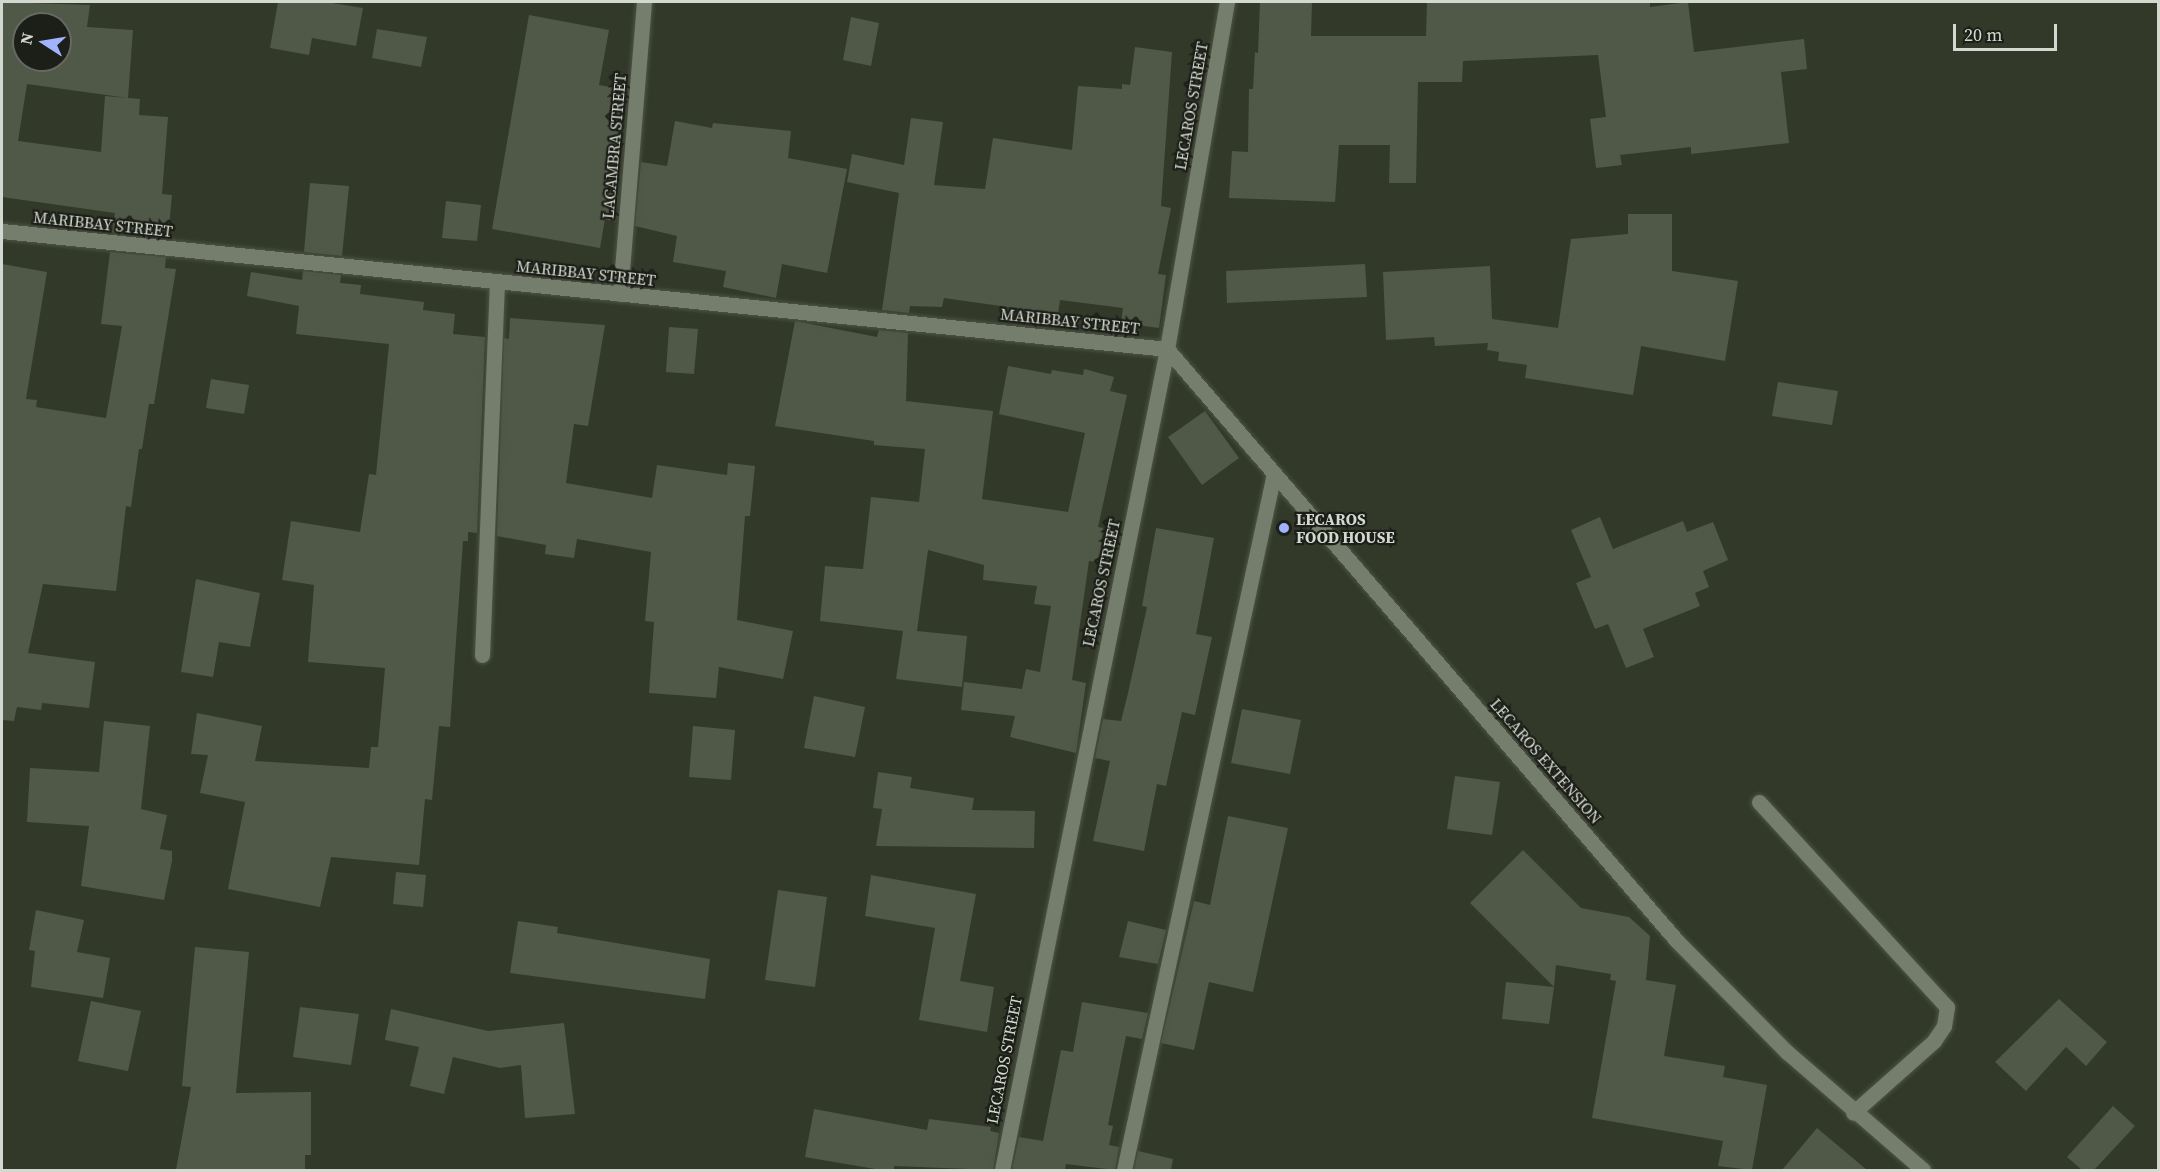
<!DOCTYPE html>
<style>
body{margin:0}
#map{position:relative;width:2160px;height:1172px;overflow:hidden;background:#323929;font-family:"Source Serif 4",serif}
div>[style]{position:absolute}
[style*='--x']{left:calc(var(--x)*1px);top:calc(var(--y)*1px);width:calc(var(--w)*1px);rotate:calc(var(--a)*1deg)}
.building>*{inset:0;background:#505847}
.roads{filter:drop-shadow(0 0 2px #4e5446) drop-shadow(0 0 2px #4e5446)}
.minor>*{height:15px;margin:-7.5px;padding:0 7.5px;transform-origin:7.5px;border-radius:7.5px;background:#757e6c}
.dots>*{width:16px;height:16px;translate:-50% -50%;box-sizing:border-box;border:3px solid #1c1f18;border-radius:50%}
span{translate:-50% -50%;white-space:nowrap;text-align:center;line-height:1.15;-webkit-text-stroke:4.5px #1c1f18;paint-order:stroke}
.street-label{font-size:16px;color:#d4d9cf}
.poi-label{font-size:16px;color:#d4d9cf;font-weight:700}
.left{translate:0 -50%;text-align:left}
.frame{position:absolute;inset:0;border:3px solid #d4d9cf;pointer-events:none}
.north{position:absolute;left:12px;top:12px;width:60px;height:60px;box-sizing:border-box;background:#1c1f18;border:2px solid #666961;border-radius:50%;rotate:282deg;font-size:16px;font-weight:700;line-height:24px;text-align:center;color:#d4d9cf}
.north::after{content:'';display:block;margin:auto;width:21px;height:27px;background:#a1b3fd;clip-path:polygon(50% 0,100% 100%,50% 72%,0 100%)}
.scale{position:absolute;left:1953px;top:24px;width:104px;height:27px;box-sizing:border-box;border:3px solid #d4d9cf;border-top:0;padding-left:8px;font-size:18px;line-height:21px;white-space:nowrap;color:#d4d9cf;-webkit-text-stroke:4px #1c1f18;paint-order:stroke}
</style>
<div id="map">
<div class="building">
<i style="clip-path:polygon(evenodd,2px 2px,90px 5px,87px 27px,133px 30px,128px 98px,27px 84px,18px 141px,101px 152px,105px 96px,140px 99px,139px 115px,168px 117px,162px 194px,172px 195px,168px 238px,112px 232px,115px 213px,2px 197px,2px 2px,24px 24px,60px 24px,60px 60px,24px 60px,24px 24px)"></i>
<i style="clip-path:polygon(278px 2px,326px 2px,363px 8px,356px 46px,312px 38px,309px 55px,270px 48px)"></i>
<i style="clip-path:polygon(1260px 2px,1312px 3px,1311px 36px,1426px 36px,1427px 2px,1650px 2px,1650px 7px,1688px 2px,1694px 52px,1804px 39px,1807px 69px,1781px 72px,1789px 143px,1691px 154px,1691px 147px,1620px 155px,1622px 165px,1596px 168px,1590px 119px,1606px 117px,1598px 55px,1463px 61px,1462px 82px,1418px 82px,1416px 183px,1389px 183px,1390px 145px,1339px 145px,1335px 202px,1229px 198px,1232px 151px,1248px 152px,1249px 89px,1253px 89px,1255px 52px,1258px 53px)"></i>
<i style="clip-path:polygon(529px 15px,609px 30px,599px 85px,627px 90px,615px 158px,621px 159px,616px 222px,605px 219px,600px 248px,492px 229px)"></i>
<i style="clip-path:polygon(851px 17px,879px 23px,871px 66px,843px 60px)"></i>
<i style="clip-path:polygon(377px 29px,427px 37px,421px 67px,372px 58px)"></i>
<i style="clip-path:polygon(1135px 47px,1172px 52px,1161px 206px,1171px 208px,1158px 274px,1166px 275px,1159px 328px,1121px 323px,1123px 308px,1060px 300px,1058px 314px,944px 298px,942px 307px,910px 306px,909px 313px,882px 310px,899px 193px,847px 182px,852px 154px,904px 165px,911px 118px,943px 122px,934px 185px,985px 189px,993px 138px,1072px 150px,1078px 86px,1122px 89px,1122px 84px,1130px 85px)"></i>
<i style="clip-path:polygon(675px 121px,712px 128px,713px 123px,791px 131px,788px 158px,847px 169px,827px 273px,782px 264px,776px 298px,723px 287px,726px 271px,673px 262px,677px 236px,635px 226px,641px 162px,667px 166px)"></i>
<i style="clip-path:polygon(310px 183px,349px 186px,342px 256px,304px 252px)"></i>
<i style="clip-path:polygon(446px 201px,481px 205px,477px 241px,442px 238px)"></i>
<i style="clip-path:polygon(1628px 214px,1672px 214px,1672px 271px,1738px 281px,1725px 361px,1641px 346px,1633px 395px,1525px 378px,1527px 365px,1498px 361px,1499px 352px,1487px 350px,1488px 343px,1435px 346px,1434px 337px,1386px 340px,1383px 272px,1490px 266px,1492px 319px,1558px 328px,1571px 239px,1628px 234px)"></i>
<i style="clip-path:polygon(110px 252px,166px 257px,165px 268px,176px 269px,154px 404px,149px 404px,142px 449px,139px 449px,131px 507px,126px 506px,116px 591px,43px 584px,28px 653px,95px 662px,89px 708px,42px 703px,41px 710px,17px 707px,14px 721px,2px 720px,2px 264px,47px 272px,26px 399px,37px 400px,36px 407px,106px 418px,122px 326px,101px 324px)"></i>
<i style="clip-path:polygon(1365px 264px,1367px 297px,1227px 303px,1226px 271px)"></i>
<i style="clip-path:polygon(303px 271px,341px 275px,340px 283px,361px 285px,360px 294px,424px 302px,423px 310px,455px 314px,453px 334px,485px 337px,477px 533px,468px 532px,468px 541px,463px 541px,450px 727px,439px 726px,432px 800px,425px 799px,419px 865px,331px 857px,320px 907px,228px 889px,245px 802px,200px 793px,208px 755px,191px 754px,197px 713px,262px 726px,255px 761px,369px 768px,371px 747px,378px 747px,385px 668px,308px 662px,314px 585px,282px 580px,291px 521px,360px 532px,369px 474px,376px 475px,389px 344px,296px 334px,299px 306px,247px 296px,251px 272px,302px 280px)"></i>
<i style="clip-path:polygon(510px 318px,605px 325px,588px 426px,574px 424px,566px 483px,652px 498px,657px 465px,727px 475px,728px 463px,755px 466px,750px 516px,745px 516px,737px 620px,793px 631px,783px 679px,719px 667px,716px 698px,649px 693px,654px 622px,645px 621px,651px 552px,577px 539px,574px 558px,545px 554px,546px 545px,497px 536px,504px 338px,509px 339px)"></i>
<i style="clip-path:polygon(795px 321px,877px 337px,879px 330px,908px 333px,906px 401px,993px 411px,982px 499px,1068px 512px,1085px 433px,999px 414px,1008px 366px,1051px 374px,1052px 370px,1083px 375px,1084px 369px,1114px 377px,1110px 391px,1127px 395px,1098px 527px,1103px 528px,1099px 562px,1089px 561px,1072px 680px,1086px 683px,1076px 753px,1010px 737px,1015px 716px,961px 710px,964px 682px,1022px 689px,1026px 669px,1040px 672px,1051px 606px,1034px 604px,1037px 586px,983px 580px,984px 565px,928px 550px,917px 631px,967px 636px,962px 687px,896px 679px,903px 631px,820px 621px,825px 566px,863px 569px,871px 497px,919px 502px,925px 449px,874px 445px,874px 441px,775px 426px)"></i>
<i style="clip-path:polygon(669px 327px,698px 329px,694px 374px,666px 372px)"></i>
<i style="clip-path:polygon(211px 379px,249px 385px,244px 414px,206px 408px)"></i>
<i style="clip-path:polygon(1778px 382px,1838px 391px,1832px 425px,1772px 416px)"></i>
<i style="clip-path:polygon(1205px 411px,1239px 458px,1202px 485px,1168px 437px)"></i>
<i style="clip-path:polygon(1600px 517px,1613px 549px,1683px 521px,1687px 532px,1713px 522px,1728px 560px,1703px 571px,1709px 587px,1695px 593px,1700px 606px,1643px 629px,1654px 657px,1626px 668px,1608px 624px,1595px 629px,1576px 583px,1591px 577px,1571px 530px)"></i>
<i style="clip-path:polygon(1156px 528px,1214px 538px,1196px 634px,1212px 637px,1195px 715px,1182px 712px,1166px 786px,1157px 784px,1144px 851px,1093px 841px,1110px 761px,1095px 758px,1103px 719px,1121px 721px,1128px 693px,1147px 607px,1142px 606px)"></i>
<i style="clip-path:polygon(196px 579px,260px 593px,250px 647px,219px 642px,213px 677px,181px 672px)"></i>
<i style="clip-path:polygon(814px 696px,865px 707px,855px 757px,804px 748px)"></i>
<i style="clip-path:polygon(1242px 709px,1301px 720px,1290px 774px,1231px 763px)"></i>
<i style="clip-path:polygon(104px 721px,150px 726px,141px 809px,167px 815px,160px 849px,172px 851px,172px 861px,164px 900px,81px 886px,89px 826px,27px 822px,30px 768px,99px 772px)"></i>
<i style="clip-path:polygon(693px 726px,735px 730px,731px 780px,689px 777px)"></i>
<i style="clip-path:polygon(878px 772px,912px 777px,910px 788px,974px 798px,972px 810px,1035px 811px,1034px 848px,876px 846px,882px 809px,873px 808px)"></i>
<i style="clip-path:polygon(1455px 776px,1500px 782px,1492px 835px,1447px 829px)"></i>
<i style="clip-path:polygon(1228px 816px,1288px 828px,1253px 992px,1209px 982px,1194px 1050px,1161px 1043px,1194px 901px,1210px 905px)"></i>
<i style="clip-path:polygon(1523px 850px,1581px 908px,1629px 917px,1650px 936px,1646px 980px,1676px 985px,1664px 1056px,1725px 1066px,1723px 1077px,1767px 1085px,1752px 1170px,1718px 1166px,1723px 1141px,1592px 1118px,1616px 981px,1610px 980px,1611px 974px,1556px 965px,1554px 987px,1470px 903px)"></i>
<i style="clip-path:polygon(396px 872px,426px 875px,423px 907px,393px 904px)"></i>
<i style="clip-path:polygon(871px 875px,976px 894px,960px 981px,994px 987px,987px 1032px,919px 1020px,935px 928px,865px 916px)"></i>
<i style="clip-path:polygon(778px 890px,827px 897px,815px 987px,765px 980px)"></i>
<i style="clip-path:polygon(36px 910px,84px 920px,77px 952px,110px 958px,103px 998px,31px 987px,35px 951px,29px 950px)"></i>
<i style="clip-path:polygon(518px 921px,558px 927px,557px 933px,710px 959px,705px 999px,510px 973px)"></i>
<i style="clip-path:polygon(1128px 921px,1166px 930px,1158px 964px,1119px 957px)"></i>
<i style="clip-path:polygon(195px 947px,249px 952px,236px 1093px,311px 1092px,311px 1155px,305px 1155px,305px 1170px,176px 1170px,191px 1087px,182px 1086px)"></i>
<i style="clip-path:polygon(1506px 982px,1554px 987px,1549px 1024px,1502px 1019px)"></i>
<i style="clip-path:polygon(2059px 999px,2107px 1042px,2086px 1066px,2066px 1047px,2026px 1091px,1995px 1062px)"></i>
<i style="clip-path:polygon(91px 1001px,141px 1011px,128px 1071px,78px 1061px)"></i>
<i style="clip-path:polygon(1082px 1002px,1148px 1013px,1142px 1039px,1126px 1036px,1108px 1125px,1113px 1126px,1109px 1145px,1119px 1147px,1115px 1170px,1066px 1164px,1065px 1170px,1012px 1170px,1019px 1137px,1043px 1141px,1061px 1050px,1073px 1052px)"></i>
<i style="clip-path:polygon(300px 1007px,359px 1014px,351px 1065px,293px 1057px)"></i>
<i style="clip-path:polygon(391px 1009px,488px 1031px,564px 1023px,575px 1114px,525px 1118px,521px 1065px,500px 1068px,453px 1057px,444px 1094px,410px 1086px,419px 1047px,385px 1040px)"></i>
<i style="clip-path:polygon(2113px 1106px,2135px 1126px,2094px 1170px,2082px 1170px,2067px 1157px)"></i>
<i style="clip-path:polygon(814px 1109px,927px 1130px,929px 1119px,991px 1127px,990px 1131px,999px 1133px,993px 1170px,894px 1166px,894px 1170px,881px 1170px,805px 1157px)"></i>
<i style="clip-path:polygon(1817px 1128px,1867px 1170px,1782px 1170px)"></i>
<i style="clip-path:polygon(1138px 1151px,1173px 1159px,1171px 1170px,1134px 1170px)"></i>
</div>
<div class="roads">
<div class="minor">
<i style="--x:2;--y:231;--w:1171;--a:5.78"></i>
<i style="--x:620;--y:294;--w:293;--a:-85.3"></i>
<i style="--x:1167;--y:349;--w:781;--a:49.26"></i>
<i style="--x:1677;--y:941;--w:156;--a:45.3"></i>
<i style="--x:1787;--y:1052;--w:180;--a:40.9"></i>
<i style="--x:482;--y:655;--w:373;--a:-87.7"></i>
<i style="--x:1759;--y:802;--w:278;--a:47.5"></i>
<i style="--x:1947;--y:1007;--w:19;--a:99"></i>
<i style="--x:1944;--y:1026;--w:18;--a:124"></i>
<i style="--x:1934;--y:1041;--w:108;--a:138.4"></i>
<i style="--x:1002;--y:1170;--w:837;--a:-78.64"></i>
<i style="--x:1167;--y:349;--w:352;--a:-80.2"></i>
<i style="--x:1124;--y:1170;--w:713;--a:-77.85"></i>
</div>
</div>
<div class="dots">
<i style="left:1284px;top:528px;background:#a1b3fd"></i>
</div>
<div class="street-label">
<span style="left:1191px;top:106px;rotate:-80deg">LECAROS STREET</span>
<span style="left:614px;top:146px;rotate:-85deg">LACAMBRA STREET</span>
<span style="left:103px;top:224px;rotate:6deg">MARIBBAY STREET</span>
<span style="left:586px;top:273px;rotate:6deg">MARIBBAY STREET</span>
<span style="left:1070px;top:321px;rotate:6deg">MARIBBAY STREET</span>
<span style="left:1101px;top:583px;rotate:-78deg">LECAROS STREET</span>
<span style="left:1546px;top:761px;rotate:49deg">LECAROS EXTENSION</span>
<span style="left:1004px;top:1060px;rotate:-79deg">LECAROS STREET</span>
</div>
<div class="poi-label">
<span class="left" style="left:1296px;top:528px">LECAROS<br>FOOD HOUSE</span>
</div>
<div class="frame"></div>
<div class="north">N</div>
<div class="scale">20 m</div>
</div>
